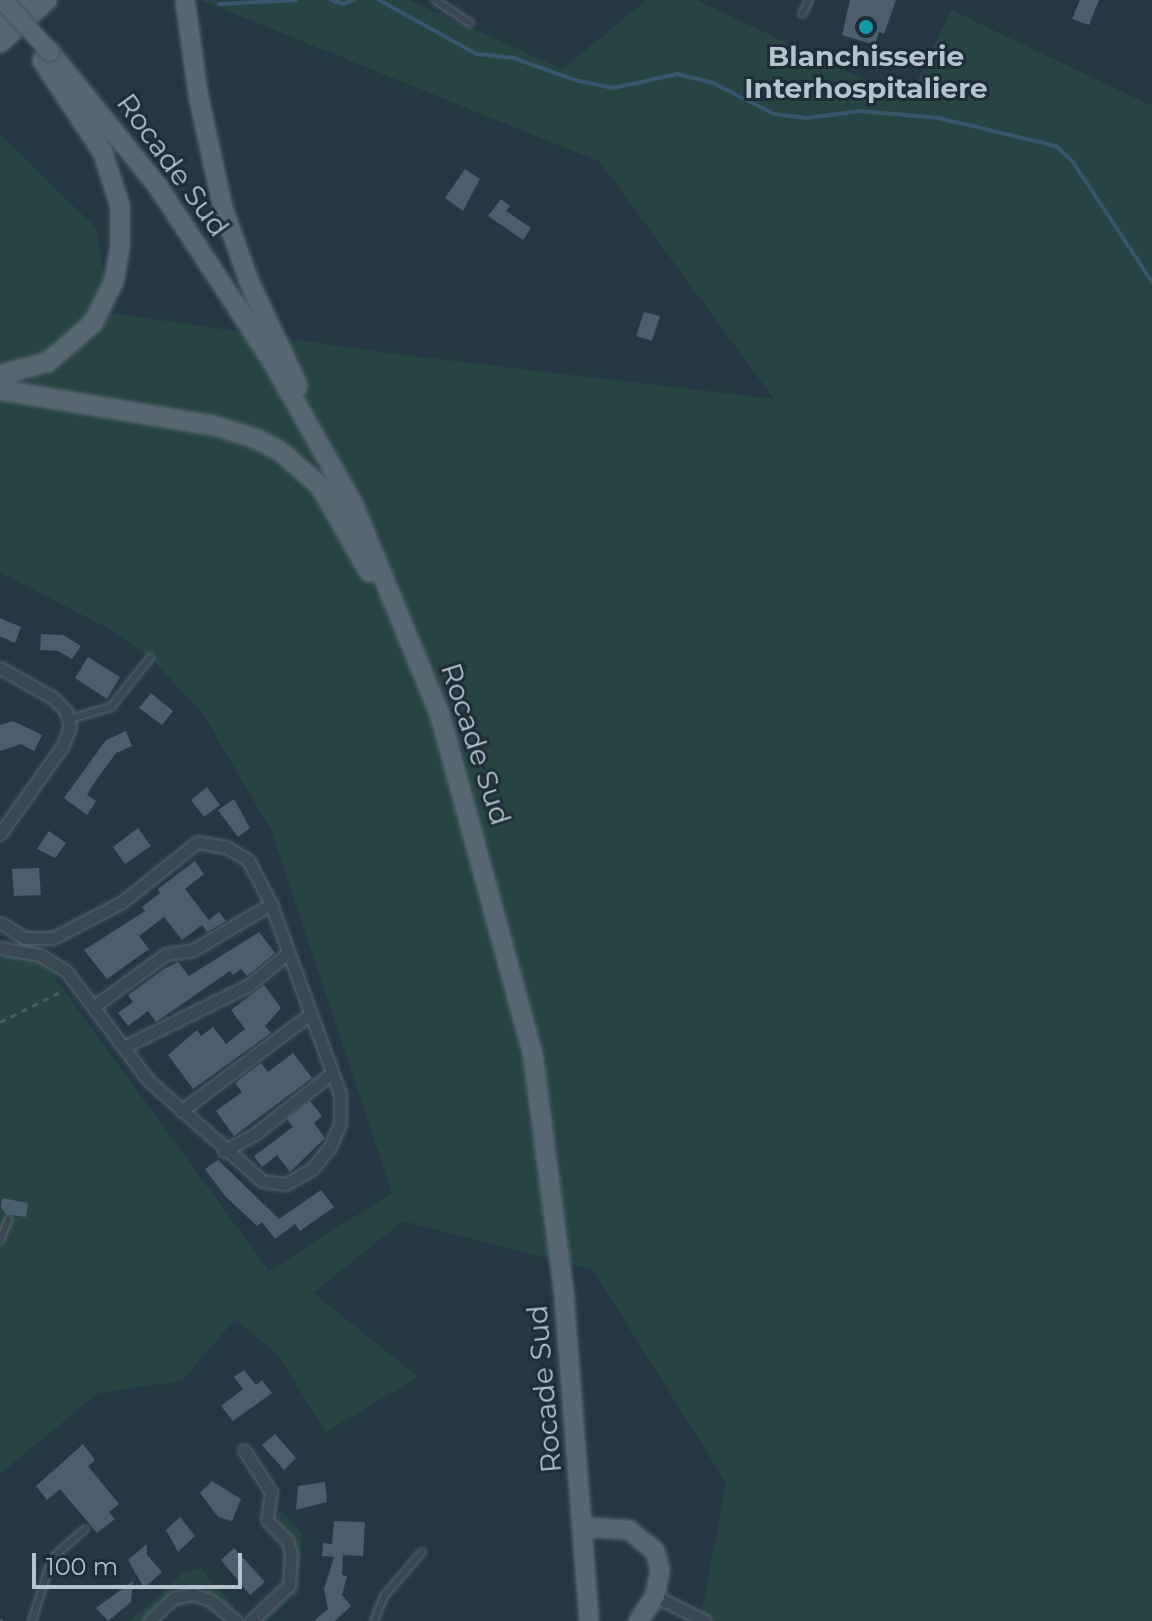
<!DOCTYPE html>
<style>
body{margin:0}
#map{position:relative;width:1152px;height:1621px;overflow:hidden;background:#243743;font-family:Montserrat,sans-serif}
div>[style]{position:absolute}
[style*='--x']{left:calc(var(--x)*1px);top:calc(var(--y)*1px);width:calc(var(--w)*1px);rotate:calc(var(--a)*1deg)}
.green>*{inset:0;background:#274442}
.stream>*{height:4px;margin:-2px;padding:0 2px;transform-origin:2px;border-radius:2px;background:#37566b}
.building>*{inset:0;background:#4a5f6b}
.path>*{height:3px;margin-top:-1.5px;transform-origin:0;background:repeating-linear-gradient(90deg,#476160 0 6px,transparent 0 12px)}
.roads{filter:drop-shadow(0 0 2px #576570) drop-shadow(0 0 2px #576570)}
.service>*{height:6px;margin:-3px;padding:0 3px;transform-origin:3px;border-radius:3px;background:#394852}
.minor>*{height:11px;margin:-5.5px;padding:0 5.5px;transform-origin:5.5px;border-radius:5.5px;background:#394852}
.primary>*{height:18px;margin:-9px;padding:0 9px;transform-origin:9px;border-radius:9px;background:#576772}
.bridges{filter:drop-shadow(0 0 2px #46545f) drop-shadow(0 0 2px #46545f)}
.primary-bridge>*{height:18px;margin:-9px;padding:0 9px;transform-origin:9px;border-radius:9px;background:#576772}
.dots>*{width:22px;height:22px;translate:-50% -50%;box-sizing:border-box;border:4px solid #1e2d38;border-radius:50%}
span{translate:-50% -50%;white-space:nowrap;text-align:center;line-height:1.15;-webkit-text-stroke:6px #1e2d38;paint-order:stroke}
.poi-label{font-size:28px;color:#b6c2cc;font-weight:700}
.street-label{font-size:28px;color:#b6c2cc}
.scale{position:absolute;left:32px;top:1553px;width:210px;height:36px;box-sizing:border-box;border:4px solid #b6c2cc;border-top:0;padding-left:10px;font-size:24px;line-height:28px;white-space:nowrap;color:#b6c2cc;-webkit-text-stroke:6px #1e2d38;paint-order:stroke}
</style>
<div id="map">
<div class="green">
<i style="clip-path:polygon(200px 0,409px 0,562px 69px,647px 0,696px 0,908px 100px,951px 10px,1152px 106px,1152px 1621px,700px 1621px,726px 1483px,593px 1270px,403px 1221px,313px 1293px,418px 1377px,326px 1432px,277px 1354px,235px 1319px,182px 1381px,98px 1393px,0 1474px,0 959px,9px 955px,44px 963px,269px 1271px,392px 1193px,273px 834px,203px 714px,153px 660px,113px 631px,0 572px,0 134px,96px 228px,111px 313px,387px 353px,774px 399px,600px 162px)"></i>
<i style="clip-path:polygon(280px 1510px,302px 1533px,299px 1593px,267px 1621px,260px 1621px,294px 1590px,296px 1555px,293px 1539px,277px 1521px)"></i>
<i style="clip-path:polygon(200px 1568px,235px 1607px,230px 1610px,202px 1588px,176px 1588px,144px 1621px,130px 1621px,184px 1572px)"></i>
</div>
<div class="stream">
<i style="--x:331;--y:0;--w:13;--a:18"></i>
<i style="--x:343;--y:4;--w:12;--a:-20"></i>
<i style="--x:379;--y:0;--w:112;--a:28.9"></i>
<i style="--x:477;--y:54;--w:37;--a:6"></i>
<i style="--x:514;--y:58;--w:65;--a:19.8"></i>
<i style="--x:575;--y:80;--w:40;--a:12"></i>
<i style="--x:614;--y:88;--w:65;--a:-12.5"></i>
<i style="--x:677;--y:74;--w:37;--a:14"></i>
<i style="--x:713;--y:83;--w:68;--a:26.9"></i>
<i style="--x:774;--y:114;--w:32;--a:7"></i>
<i style="--x:806;--y:118;--w:55;--a:-7.3"></i>
<i style="--x:861;--y:111;--w:78;--a:5.1"></i>
<i style="--x:939;--y:118;--w:120;--a:13.5"></i>
<i style="--x:1056;--y:146;--w:23;--a:43"></i>
<i style="--x:1073;--y:162;--w:144;--a:56.6"></i>
<i style="--x:219;--y:4;--w:77;--a:-3"></i>
</div>
<div class="building">
<i style="clip-path:polygon(850px 0,896px 0,884px 34px,879px 32px,875px 45px,842px 35px)"></i>
<i style="clip-path:polygon(1080px 0,1099px 0,1089px 25px,1072px 19px)"></i>
<i style="clip-path:polygon(465px 169px,480px 179px,463px 211px,445px 198px)"></i>
<i style="clip-path:polygon(501px 199px,510px 206px,506px 211px,531px 228px,523px 240px,488px 216px)"></i>
<i style="clip-path:polygon(644px 312px,660px 316px,652px 341px,636px 336px)"></i>
<i style="clip-path:polygon(0 618px,21px 627px,15px 643px,0 636px)"></i>
<i style="clip-path:polygon(41px 634px,63px 635px,81px 646px,72px 659px,58px 651px,40px 650px)"></i>
<i style="clip-path:polygon(88px 657px,120px 677px,107px 699px,75px 678px)"></i>
<i style="clip-path:polygon(151px 693px,173px 711px,162px 725px,139px 708px)"></i>
<i style="clip-path:polygon(13px 721px,42px 735px,34px 751px,21px 744px,0 751px,0 725px)"></i>
<i style="clip-path:polygon(126px 731px,132px 746px,116px 753px,94px 783px,87px 795px,96px 801px,87px 815px,64px 798px,106px 740px)"></i>
<i style="clip-path:polygon(207px 787px,220px 805px,204px 817px,191px 800px)"></i>
<i style="clip-path:polygon(234px 799px,250px 828px,238px 837px,218px 810px)"></i>
<i style="clip-path:polygon(138px 828px,151px 846px,125px 864px,113px 847px)"></i>
<i style="clip-path:polygon(49px 831px,66px 843px,55px 858px,37px 849px)"></i>
<i style="clip-path:polygon(195px 861px,204px 874px,185px 889px,209px 920px,219px 912px,226px 921px,207px 932px,202px 925px,182px 940px,164px 917px,139px 936px,149px 949px,107px 979px,84px 950px,145px 911px,142px 907px,160px 893px,158px 889px)"></i>
<i style="clip-path:polygon(39px 868px,41px 895px,14px 896px,12px 869px)"></i>
<i style="clip-path:polygon(259px 932px,275px 953px,247px 976px,241px 969px,233px 975px,230px 971px,156px 1022px,148px 1011px,128px 1026px,118px 1013px,133px 1002px,128px 995px,164px 969px,178px 962px,189px 976px)"></i>
<i style="clip-path:polygon(264px 985px,281px 1008px,265px 1026px,271px 1033px,193px 1089px,168px 1055px,197px 1030px,201px 1036px,213px 1027px,226px 1044px,245px 1029px,231px 1010px)"></i>
<i style="clip-path:polygon(293px 1053px,312px 1078px,234px 1136px,216px 1111px,242px 1092px,235px 1083px,261px 1063px,268px 1072px)"></i>
<i style="clip-path:polygon(310px 1101px,322px 1116px,314px 1123px,325px 1138px,290px 1172px,277px 1155px,262px 1167px,254px 1156px,293px 1127px,287px 1119px)"></i>
<i style="clip-path:polygon(218px 1160px,279px 1219px,321px 1190px,334px 1207px,300px 1231px,295px 1224px,275px 1239px,262px 1222px,257px 1226px,225px 1196px,205px 1169px)"></i>
<i style="clip-path:polygon(2px 1198px,28px 1203px,26px 1217px,6px 1214px,1px 1208px)"></i>
<i style="clip-path:polygon(244px 1370px,256px 1385px,262px 1380px,272px 1393px,233px 1421px,221px 1406px,243px 1389px,234px 1377px)"></i>
<i style="clip-path:polygon(275px 1434px,296px 1458px,284px 1470px,262px 1445px)"></i>
<i style="clip-path:polygon(83px 1444px,95px 1460px,88px 1466px,119px 1504px,109px 1512px,115px 1519px,97px 1533px,60px 1489px,47px 1500px,36px 1486px)"></i>
<i style="clip-path:polygon(212px 1481px,241px 1499px,232px 1521px,218px 1517px,200px 1493px)"></i>
<i style="clip-path:polygon(325px 1482px,327px 1502px,296px 1510px,298px 1486px)"></i>
<i style="clip-path:polygon(180px 1517px,195px 1536px,178px 1552px,166px 1530px)"></i>
<i style="clip-path:polygon(334px 1521px,365px 1522px,363px 1556px,343px 1555px,342px 1575px,347px 1576px,342px 1595px,351px 1606px,335px 1621px,314px 1621px,328px 1609px,324px 1589px,334px 1557px,322px 1556px,323px 1543px,332px 1544px)"></i>
<i style="clip-path:polygon(147px 1544px,147px 1555px,162px 1572px,144px 1588px,128px 1560px)"></i>
<i style="clip-path:polygon(234px 1548px,265px 1582px,250px 1595px,221px 1560px)"></i>
<i style="clip-path:polygon(133px 1581px,131px 1602px,108px 1621px,96px 1608px)"></i>
</div>
<div class="path">
<i style="--x:0;--y:1022;--w:72;--a:-26.6"></i>
<i style="--x:0;--y:1619;--w:3;--a:45"></i>
</div>
<div class="roads">
<div class="service">
<i style="--x:435;--y:0;--w:42;--a:33.3"></i>
<i style="--x:802;--y:14;--w:16;--a:-63"></i>
<i style="--x:70;--y:719;--w:43;--a:-16.3"></i>
<i style="--x:111;--y:707;--w:63;--a:-51.5"></i>
<i style="--x:0;--y:1240;--w:23;--a:-67"></i>
<i style="--x:32;--y:1621;--w:66;--a:-72.4"></i>
<i style="--x:52;--y:1558;--w:44;--a:-41.3"></i>
<i style="--x:374;--y:1621;--w:27;--a:-68"></i>
<i style="--x:384;--y:1596;--w:58;--a:-49.2"></i>
</div>
<div class="minor">
<i style="--x:0;--y:668;--w:61;--a:29.5"></i>
<i style="--x:53;--y:698;--w:18;--a:45"></i>
<i style="--x:66;--y:711;--w:16;--a:75"></i>
<i style="--x:70;--y:726;--w:20;--a:110"></i>
<i style="--x:63;--y:745;--w:109;--a:125.3"></i>
<i style="--x:0;--y:948;--w:41;--a:9.9"></i>
<i style="--x:40;--y:955;--w:32;--a:32"></i>
<i style="--x:67;--y:972;--w:135;--a:53.1"></i>
<i style="--x:148;--y:1080;--w:152;--a:41.5"></i>
<i style="--x:262;--y:1181;--w:24;--a:7"></i>
<i style="--x:286;--y:1184;--w:30;--a:-30"></i>
<i style="--x:312;--y:1169;--w:28;--a:-51"></i>
<i style="--x:330;--y:1147;--w:25;--a:-67"></i>
<i style="--x:340;--y:1124;--w:30;--a:-90"></i>
<i style="--x:340;--y:1094;--w:202;--a:-110"></i>
<i style="--x:271;--y:904;--w:50;--a:-117.6"></i>
<i style="--x:248;--y:860;--w:26;--a:-149"></i>
<i style="--x:226;--y:847;--w:29;--a:-170"></i>
<i style="--x:197;--y:842;--w:96;--a:141.3"></i>
<i style="--x:122;--y:902;--w:78;--a:152.4"></i>
<i style="--x:53;--y:938;--w:28;--a:180"></i>
<i style="--x:25;--y:938;--w:28;--a:-148"></i>
<i style="--x:96;--y:1005;--w:87;--a:-36.1"></i>
<i style="--x:166;--y:954;--w:27;--a:-8"></i>
<i style="--x:193;--y:950;--w:91;--a:-30.5"></i>
<i style="--x:124;--y:1047;--w:140;--a:-26.4"></i>
<i style="--x:249;--y:985;--w:50;--a:-39.4"></i>
<i style="--x:181;--y:1111;--w:160;--a:-36.9"></i>
<i style="--x:224;--y:1151;--w:35;--a:-29"></i>
<i style="--x:255;--y:1134;--w:98;--a:-38.4"></i>
<i style="--x:244;--y:1450;--w:50;--a:57.3"></i>
<i style="--x:271;--y:1492;--w:28;--a:98"></i>
<i style="--x:267;--y:1520;--w:30;--a:46"></i>
<i style="--x:288;--y:1542;--w:12;--a:76"></i>
<i style="--x:291;--y:1554;--w:31;--a:94"></i>
<i style="--x:289;--y:1585;--w:52;--a:136.5"></i>
<i style="--x:655;--y:1596;--w:56;--a:26.6"></i>
<i style="--x:149;--y:1621;--w:34;--a:-43"></i>
<i style="--x:174;--y:1598;--w:19;--a:-12"></i>
<i style="--x:193;--y:1594;--w:18;--a:19"></i>
<i style="--x:210;--y:1600;--w:33;--a:39"></i>
</div>
<div class="primary">
<i style="--x:185;--y:0;--w:100;--a:82"></i>
<i style="--x:199;--y:99;--w:112;--a:77.6"></i>
<i style="--x:223;--y:208;--w:77;--a:70.4"></i>
<i style="--x:249;--y:281;--w:116;--a:65"></i>
<i style="--x:0;--y:19;--w:28;--a:-42"></i>
<i style="--x:0;--y:43;--w:64;--a:-42.5"></i>
<i style="--x:50;--y:52;--w:171;--a:51.2"></i>
<i style="--x:157;--y:185;--w:204;--a:56.8"></i>
<i style="--x:269;--y:356;--w:170;--a:60.4"></i>
<i style="--x:353;--y:504;--w:228;--a:67.6"></i>
<i style="--x:440;--y:715;--w:352;--a:74.7"></i>
<i style="--x:533;--y:1055;--w:242;--a:82.6"></i>
<i style="--x:564;--y:1295;--w:327;--a:85.6"></i>
<i style="--x:0;--y:375;--w:50;--a:-15.2"></i>
<i style="--x:48;--y:362;--w:60;--a:-40.9"></i>
<i style="--x:93;--y:323;--w:47;--a:-63.4"></i>
<i style="--x:114;--y:281;--w:35;--a:-80"></i>
<i style="--x:120;--y:247;--w:41;--a:-90"></i>
<i style="--x:120;--y:206;--w:56;--a:-107.8"></i>
<i style="--x:103;--y:153;--w:111;--a:-123.3"></i>
<i style="--x:0;--y:390;--w:218;--a:9.5"></i>
<i style="--x:215;--y:426;--w:44;--a:17.2"></i>
<i style="--x:257;--y:439;--w:26;--a:28"></i>
<i style="--x:280;--y:451;--w:53;--a:41.2"></i>
<i style="--x:320;--y:486;--w:99;--a:60.3"></i>
<i style="--x:584;--y:1527;--w:45;--a:3.8"></i>
<i style="--x:629;--y:1530;--w:33;--a:39"></i>
<i style="--x:655;--y:1551;--w:20;--a:75"></i>
<i style="--x:660;--y:1570;--w:26;--a:101"></i>
<i style="--x:655;--y:1596;--w:30;--a:123"></i>
</div>
</div>
<div class="bridges">
<div class="primary-bridge">
<i style="--x:3;--y:0;--w:70;--a:47.9"></i>
</div>
</div>
<div class="dots">
<i style="left:866px;top:27px;background:#0f9aa8"></i>
</div>
<div class="poi-label">
<span style="left:866px;top:72px">Blanchisserie<br>Interhospitaliere</span>
</div>
<div class="street-label">
<span style="left:173px;top:165px;rotate:54deg">Rocade Sud</span>
<span style="left:476px;top:744px;rotate:72deg">Rocade Sud</span>
<span style="left:544px;top:1389px;rotate:-95deg">Rocade Sud</span>
</div>
<div class="scale">100 m</div>
</div>
